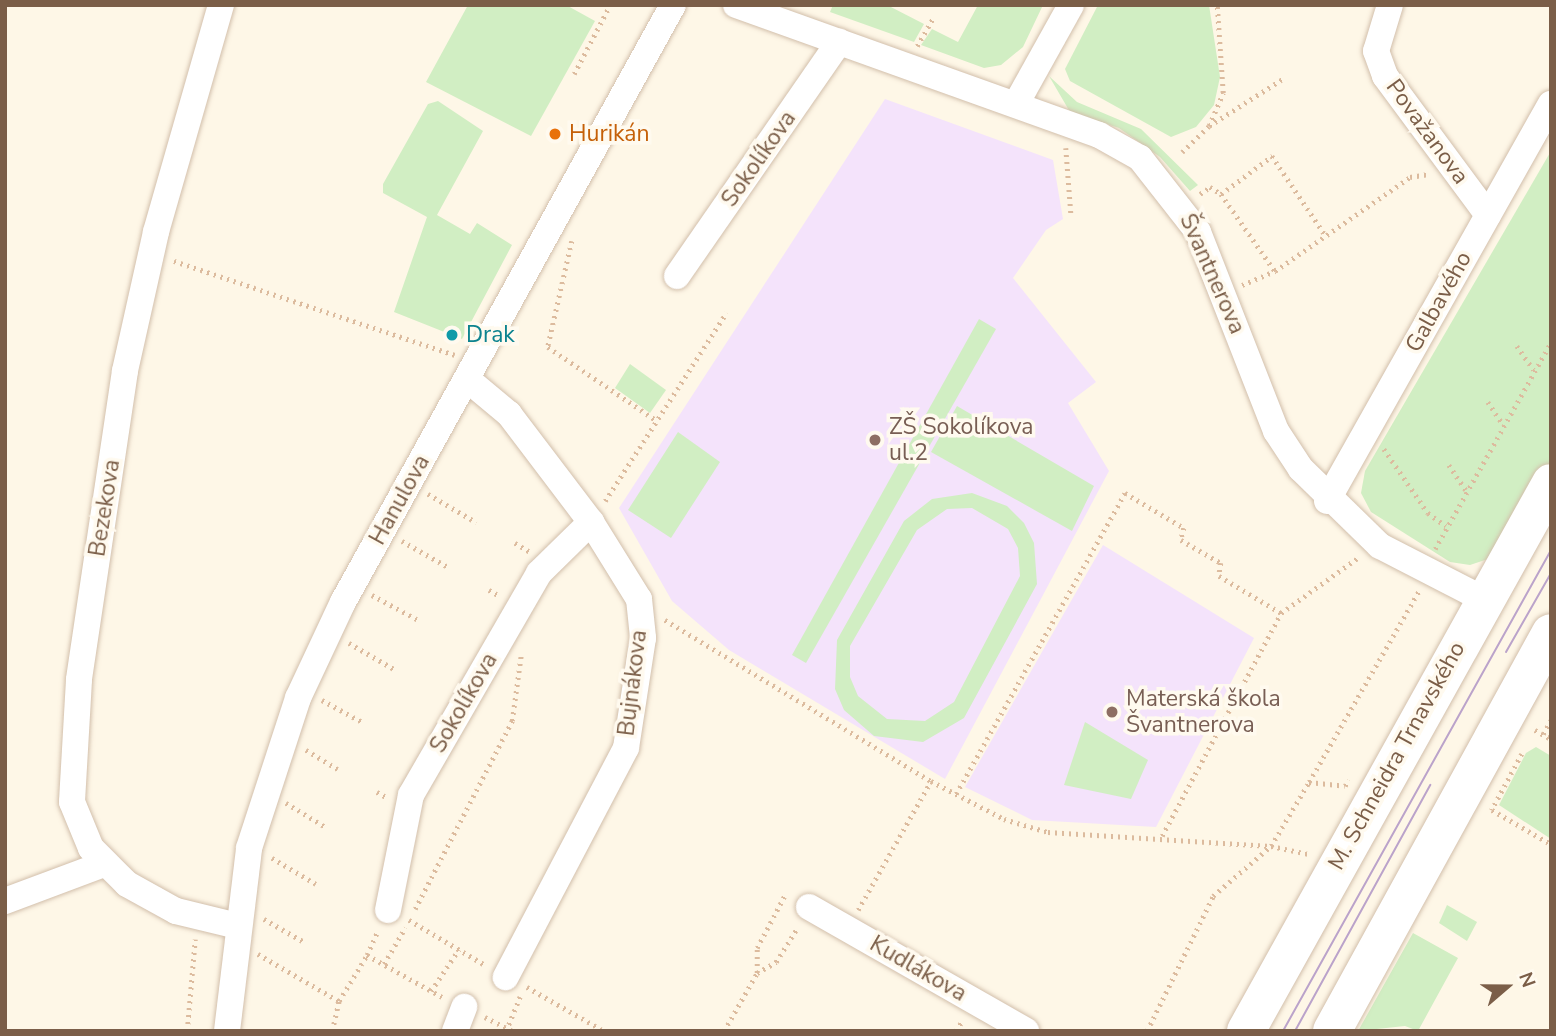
<!DOCTYPE html>
<meta charset="utf-8">
<style>
body{margin:0}
#map{position:relative;width:1556px;height:1036px;overflow:hidden;background:#fef7e7;font-family:"Nunito Sans",sans-serif}
div>[style]{position:absolute}
[style*='--x']{left:calc(var(--x)*1px);top:calc(var(--y)*1px);width:calc(var(--w)*1px);rotate:calc(var(--a)*1deg)}
.education>*{inset:0;background:#f4e3fb}
.green>*{inset:0;background:#d1eec3}
.path>*{height:4.5px;margin-top:-2.25px;transform-origin:0;background:repeating-linear-gradient(90deg,#dcbb9e 0 2px,transparent 0 7px)}
.roads{filter:drop-shadow(0 0 2px #d2bfab) drop-shadow(0 0 2px #d2bfab)}
.minor>*{height:26px;margin:-13px;padding:0 13px;transform-origin:13px;border-radius:13px;background:#fff}
.secondary>*{height:38px;margin:-19px;padding:0 19px;transform-origin:19px;border-radius:19px;background:#fff}
.tram>*{height:2px;margin:-1px;padding:0 1px;transform-origin:1px;border-radius:1px;background:#bba3ca}
.dots>*{width:19px;height:19px;translate:-50% -50%;box-sizing:border-box;border:4px solid #fffaef;border-radius:50%}
span{translate:-50% -50%;white-space:nowrap;text-align:center;line-height:1.15;-webkit-text-stroke:7px #fffaef;paint-order:stroke}
.street-label{font-size:23px;color:#7b5e48}
.food-label{font-size:23px;color:#c56008}
.left{translate:0 -50%;text-align:left}
.culture-label{font-size:23px;color:#0d838f}
.education-label{font-size:23px;color:#785e54}
.frame{position:absolute;inset:0;border:7px solid #7b5e48;pointer-events:none}
.north{position:absolute;left:1472px;top:952px;width:70px;height:70px;-webkit-text-stroke:5px #fffaef;paint-order:stroke;rotate:70deg;font-size:19px;font-weight:700;line-height:28px;text-align:center;color:#7b5e48}
.north::after{content:'';display:block;margin:auto;width:24px;height:32px;background:#7b5e48;clip-path:polygon(50% 0,100% 100%,50% 72%,0 100%)}
</style>
<div id="map">
<div class="education">
<i style="clip-path:polygon(885px 99px,1053px 160px,1063px 219px,1046px 230px,1013px 278px,1096px 382px,1068px 403px,1109px 471px,945px 779px,729px 650px,672px 601px,619px 508px)"></i>
<i style="clip-path:polygon(1103px 545px,1254px 638px,1156px 827px,1032px 820px,965px 787px)"></i>
</div>
<div class="green">
<i style="clip-path:polygon(468px 5px,566px 5px,595px 21px,531px 136px,426px 82px)"></i>
<i style="clip-path:polygon(833px 5px,887px 5px,924px 24px,914px 42px,830px 12px)"></i>
<i style="clip-path:polygon(978px 5px,1043px 5px,1023px 47px,1001px 65px,984px 68px,921px 45px,932px 29px,958px 42px)"></i>
<i style="clip-path:polygon(1098px 5px,1209px 5px,1220px 77px,1214px 105px,1196px 127px,1171px 137px,1070px 81px,1065px 69px)"></i>
<i style="clip-path:polygon(1049px 76px,1077px 102px,1141px 129px,1198px 185px,1190px 191px,1160px 157px,1119px 128px,1070px 112px)"></i>
<i style="clip-path:polygon(438px 101px,483px 131px,437px 215px,470px 234px,477px 223px,512px 245px,462px 339px,394px 312px,427px 217px,383px 193px,383px 184px,428px 104px)"></i>
<i style="clip-path:polygon(1551px 151px,1551px 460px,1494px 557px,1470px 565px,1450px 562px,1371px 512px,1361px 493px,1365px 471px)"></i>
<i style="clip-path:polygon(979px 319px,996px 329px,806px 663px,792px 655px)"></i>
<i style="clip-path:polygon(630px 364px,666px 390px,650px 413px,615px 388px)"></i>
<i style="clip-path:polygon(957px 406px,1094px 486px,1072px 531px,931px 452px)"></i>
<i style="clip-path:polygon(678px 432px,720px 462px,671px 538px,628px 510px)"></i>
<i style="clip-path:polygon(evenodd,972px 493px,1007px 506px,1024px 523px,1034px 543px,1037px 584px,964px 718px,923px 742px,874px 736px,844px 710px,835px 689px,837px 640px,904px 521px,932px 499px,972px 493px,972px 508px,1008px 529px,1018px 548px,1020px 576px,954px 702px,925px 721px,887px 719px,858px 696px,850px 677px,850px 646px,917px 530px,947px 509px,972px 508px)"></i>
<i style="clip-path:polygon(1085px 722px,1148px 760px,1131px 799px,1064px 785px)"></i>
<i style="clip-path:polygon(1536px 747px,1551px 756px,1551px 839px,1499px 805px,1526px 753px)"></i>
<i style="clip-path:polygon(1447px 905px,1477px 922px,1467px 941px,1439px 923px)"></i>
<i style="clip-path:polygon(1413px 933px,1458px 958px,1418px 1031px,1405px 1026px,1358px 1031px)"></i>
</div>
<div class="path">
<i style="--x:917;--y:46;--w:34;--a:-60"></i>
<i style="--x:574;--y:74;--w:78;--a:-62.4"></i>
<i style="--x:1209;--y:126;--w:89;--a:-32.6"></i>
<i style="--x:1066;--y:148;--w:65;--a:85.6"></i>
<i style="--x:1182;--y:152;--w:37;--a:-44"></i>
<i style="--x:1209;--y:126;--w:36;--a:-67"></i>
<i style="--x:1223;--y:93;--w:88;--a:-93.9"></i>
<i style="--x:1200;--y:194;--w:12;--a:-35"></i>
<i style="--x:1210;--y:187;--w:13;--a:32"></i>
<i style="--x:1221;--y:194;--w:94;--a:55"></i>
<i style="--x:1275;--y:271;--w:165;--a:-34.8"></i>
<i style="--x:1410;--y:177;--w:19;--a:-9"></i>
<i style="--x:1221;--y:194;--w:64;--a:-36.7"></i>
<i style="--x:1272;--y:156;--w:97;--a:56"></i>
<i style="--x:572;--y:241;--w:109;--a:102.8"></i>
<i style="--x:548;--y:347;--w:130;--a:34.1"></i>
<i style="--x:174;--y:261;--w:296;--a:18.5"></i>
<i style="--x:1242;--y:285;--w:36;--a:-23"></i>
<i style="--x:1517;--y:346;--w:29;--a:55"></i>
<i style="--x:1488;--y:402;--w:27;--a:56"></i>
<i style="--x:1384;--y:449;--w:78;--a:55.5"></i>
<i style="--x:1428;--y:513;--w:22;--a:36"></i>
<i style="--x:1449;--y:465;--w:30;--a:56"></i>
<i style="--x:428;--y:494;--w:56;--a:30.3"></i>
<i style="--x:605;--y:501;--w:224;--a:-57.2"></i>
<i style="--x:402;--y:541;--w:55;--a:29.4"></i>
<i style="--x:515;--y:543;--w:17;--a:31"></i>
<i style="--x:1435;--y:549;--w:237;--a:-60.7"></i>
<i style="--x:489;--y:590;--w:13;--a:29"></i>
<i style="--x:372;--y:595;--w:55;--a:28.4"></i>
<i style="--x:665;--y:620;--w:311;--a:31.2"></i>
<i style="--x:931;--y:781;--w:82;--a:27.5"></i>
<i style="--x:1004;--y:819;--w:46;--a:16.5"></i>
<i style="--x:1048;--y:832;--w:223;--a:3.6"></i>
<i style="--x:1271;--y:846;--w:74;--a:-59.3"></i>
<i style="--x:1309;--y:782;--w:36;--a:6"></i>
<i style="--x:1345;--y:786;--w:7;--a:-63"></i>
<i style="--x:349;--y:643;--w:52;--a:30"></i>
<i style="--x:322;--y:700;--w:48;--a:28.7"></i>
<i style="--x:1535;--y:730;--w:18;--a:29"></i>
<i style="--x:1543;--y:734;--w:16;--a:-60"></i>
<i style="--x:306;--y:750;--w:37;--a:31"></i>
<i style="--x:1522;--y:754;--w:64;--a:118.2"></i>
<i style="--x:1492;--y:810;--w:68;--a:30"></i>
<i style="--x:1309;--y:782;--w:220;--a:-60.1"></i>
<i style="--x:377;--y:792;--w:13;--a:29"></i>
<i style="--x:956;--y:794;--w:345;--a:-60.7"></i>
<i style="--x:1125;--y:493;--w:69;--a:30.7"></i>
<i style="--x:1184;--y:528;--w:12;--a:104"></i>
<i style="--x:1181;--y:540;--w:46;--a:29.9"></i>
<i style="--x:1221;--y:563;--w:13;--a:99"></i>
<i style="--x:1219;--y:576;--w:72;--a:30.8"></i>
<i style="--x:286;--y:803;--w:48;--a:31.4"></i>
<i style="--x:1162;--y:836;--w:253;--a:-61.9"></i>
<i style="--x:1281;--y:613;--w:96;--a:-35.7"></i>
<i style="--x:272;--y:858;--w:51;--a:30.6"></i>
<i style="--x:415;--y:909;--w:212;--a:-62.7"></i>
<i style="--x:512;--y:721;--w:67;--a:-82.2"></i>
<i style="--x:858;--y:910;--w:148;--a:-60.5"></i>
<i style="--x:264;--y:919;--w:48;--a:29.7"></i>
<i style="--x:409;--y:920;--w:88;--a:30.6"></i>
<i style="--x:258;--y:954;--w:94;--a:30.1"></i>
<i style="--x:339;--y:1001;--w:54;--a:-58.7"></i>
<i style="--x:367;--y:955;--w:86;--a:29.2"></i>
<i style="--x:367;--y:955;--w:27;--a:-66"></i>
<i style="--x:384;--y:964;--w:42;--a:-59.7"></i>
<i style="--x:757;--y:973;--w:25;--a:-90"></i>
<i style="--x:757;--y:948;--w:62;--a:-62.2"></i>
<i style="--x:527;--y:987;--w:89;--a:29.7"></i>
<i style="--x:431;--y:991;--w:50;--a:-56.3"></i>
<i style="--x:485;--y:1017;--w:30;--a:27"></i>
<i style="--x:187;--y:1031;--w:92;--a:-85"></i>
<i style="--x:332;--y:1031;--w:31;--a:-77"></i>
<i style="--x:506;--y:1031;--w:37;--a:-68"></i>
<i style="--x:724;--y:1031;--w:67;--a:-60.4"></i>
<i style="--x:757;--y:973;--w:22;--a:-30"></i>
<i style="--x:776;--y:962;--w:40;--a:-58"></i>
<i style="--x:956;--y:1031;--w:12;--a:-59"></i>
<i style="--x:1147;--y:1031;--w:150;--a:-63.9"></i>
<i style="--x:1213;--y:896;--w:77;--a:-40.8"></i>
<i style="--x:1271;--y:846;--w:39;--a:12"></i>
</div>
<div class="roads">
<div class="minor">
<i style="--x:221;--y:5;--w:236;--a:106"></i>
<i style="--x:156;--y:232;--w:142;--a:102.6"></i>
<i style="--x:125;--y:371;--w:312;--a:98.5"></i>
<i style="--x:79;--y:680;--w:122;--a:93.3"></i>
<i style="--x:72;--y:802;--w:50;--a:67.6"></i>
<i style="--x:91;--y:848;--w:51;--a:45"></i>
<i style="--x:127;--y:884;--w:56;--a:28.9"></i>
<i style="--x:176;--y:911;--w:64;--a:13.6"></i>
<i style="--x:736;--y:5;--w:386;--a:19.7"></i>
<i style="--x:1099;--y:135;--w:47;--a:29.3"></i>
<i style="--x:1140;--y:158;--w:94;--a:51.9"></i>
<i style="--x:1198;--y:232;--w:214;--a:68.6"></i>
<i style="--x:1276;--y:431;--w:45;--a:56.7"></i>
<i style="--x:1301;--y:469;--w:110;--a:44.3"></i>
<i style="--x:1380;--y:546;--w:118;--a:27.2"></i>
<i style="--x:1390;--y:5;--w:48;--a:106.9"></i>
<i style="--x:1376;--y:51;--w:27;--a:70"></i>
<i style="--x:1385;--y:76;--w:173;--a:53.5"></i>
<i style="--x:1016;--y:104;--w:113;--a:-60.9"></i>
<i style="--x:677;--y:276;--w:285;--a:-55.3"></i>
<i style="--x:467;--y:379;--w:55;--a:39.8"></i>
<i style="--x:509;--y:414;--w:136;--a:52.8"></i>
<i style="--x:591;--y:522;--w:91;--a:58.1"></i>
<i style="--x:639;--y:599;--w:39;--a:84"></i>
<i style="--x:643;--y:638;--w:111;--a:98.8"></i>
<i style="--x:626;--y:748;--w:259;--a:117.7"></i>
<i style="--x:1327;--y:501;--w:456;--a:-60.6"></i>
<i style="--x:5;--y:901;--w:106;--a:-20.5"></i>
<i style="--x:809;--y:907;--w:250;--a:29.7"></i>
<i style="--x:388;--y:910;--w:117;--a:-78.7"></i>
<i style="--x:411;--y:795;--w:256;--a:-60"></i>
<i style="--x:539;--y:573;--w:73;--a:-44.4"></i>
<i style="--x:227;--y:1031;--w:184;--a:-83.1"></i>
<i style="--x:249;--y:848;--w:158;--a:-71.9"></i>
<i style="--x:298;--y:698;--w:106;--a:-64.9"></i>
<i style="--x:343;--y:602;--w:682;--a:-61.07"></i>
<i style="--x:455;--y:1031;--w:26;--a:-69"></i>
</div>
<div class="secondary">
<i style="--x:1246;--y:1031;--w:627;--a:-60.9"></i>
<i style="--x:1332;--y:1031;--w:454;--a:-61.2"></i>
</div>
</div>
<div class="tram">
<i style="--x:1506;--y:652;--w:91;--a:-60.3"></i>
<i style="--x:1283;--y:1031;--w:551;--a:-60.87"></i>
<i style="--x:1295;--y:1031;--w:281;--a:-61.2"></i>
</div>
<div class="dots">
<i style="left:555px;top:134px;background:#e8710a"></i>
<i style="left:452px;top:335px;background:#0f9aa8"></i>
<i style="left:875px;top:440px;background:#8d6e63"></i>
<i style="left:1112px;top:712px;background:#8d6e63"></i>
</div>
<div class="street-label">
<span style="left:1427px;top:132px;rotate:54deg">Považanova</span>
<span style="left:759px;top:159px;rotate:-55deg">Sokolíkova</span>
<span style="left:1212px;top:274px;rotate:66deg">Švantnerova</span>
<span style="left:1439px;top:302px;rotate:-61deg">Galbavého</span>
<span style="left:400px;top:500px;rotate:-61deg">Hanulova</span>
<span style="left:105px;top:508px;rotate:-81deg">Bezekova</span>
<span style="left:633px;top:683px;rotate:-83deg">Bujnákova</span>
<span style="left:464px;top:703px;rotate:-60deg">Sokolíkova</span>
<span style="left:1397px;top:756px;rotate:-61deg">M. Schneidra Trnavského</span>
<span style="left:918px;top:969px;rotate:30deg">Kudlákova</span>
</div>
<div class="food-label">
<span class="left" style="left:569px;top:134px">Hurikán</span>
</div>
<div class="culture-label">
<span class="left" style="left:466px;top:335px">Drak</span>
</div>
<div class="education-label">
<span class="left" style="left:889px;top:440px">ZŠ Sokolíkova<br>ul.2</span>
<span class="left" style="left:1126px;top:712px">Materská škola<br>Švantnerova</span>
</div>
<div class="frame"></div>
<div class="north">N</div>
</div>
